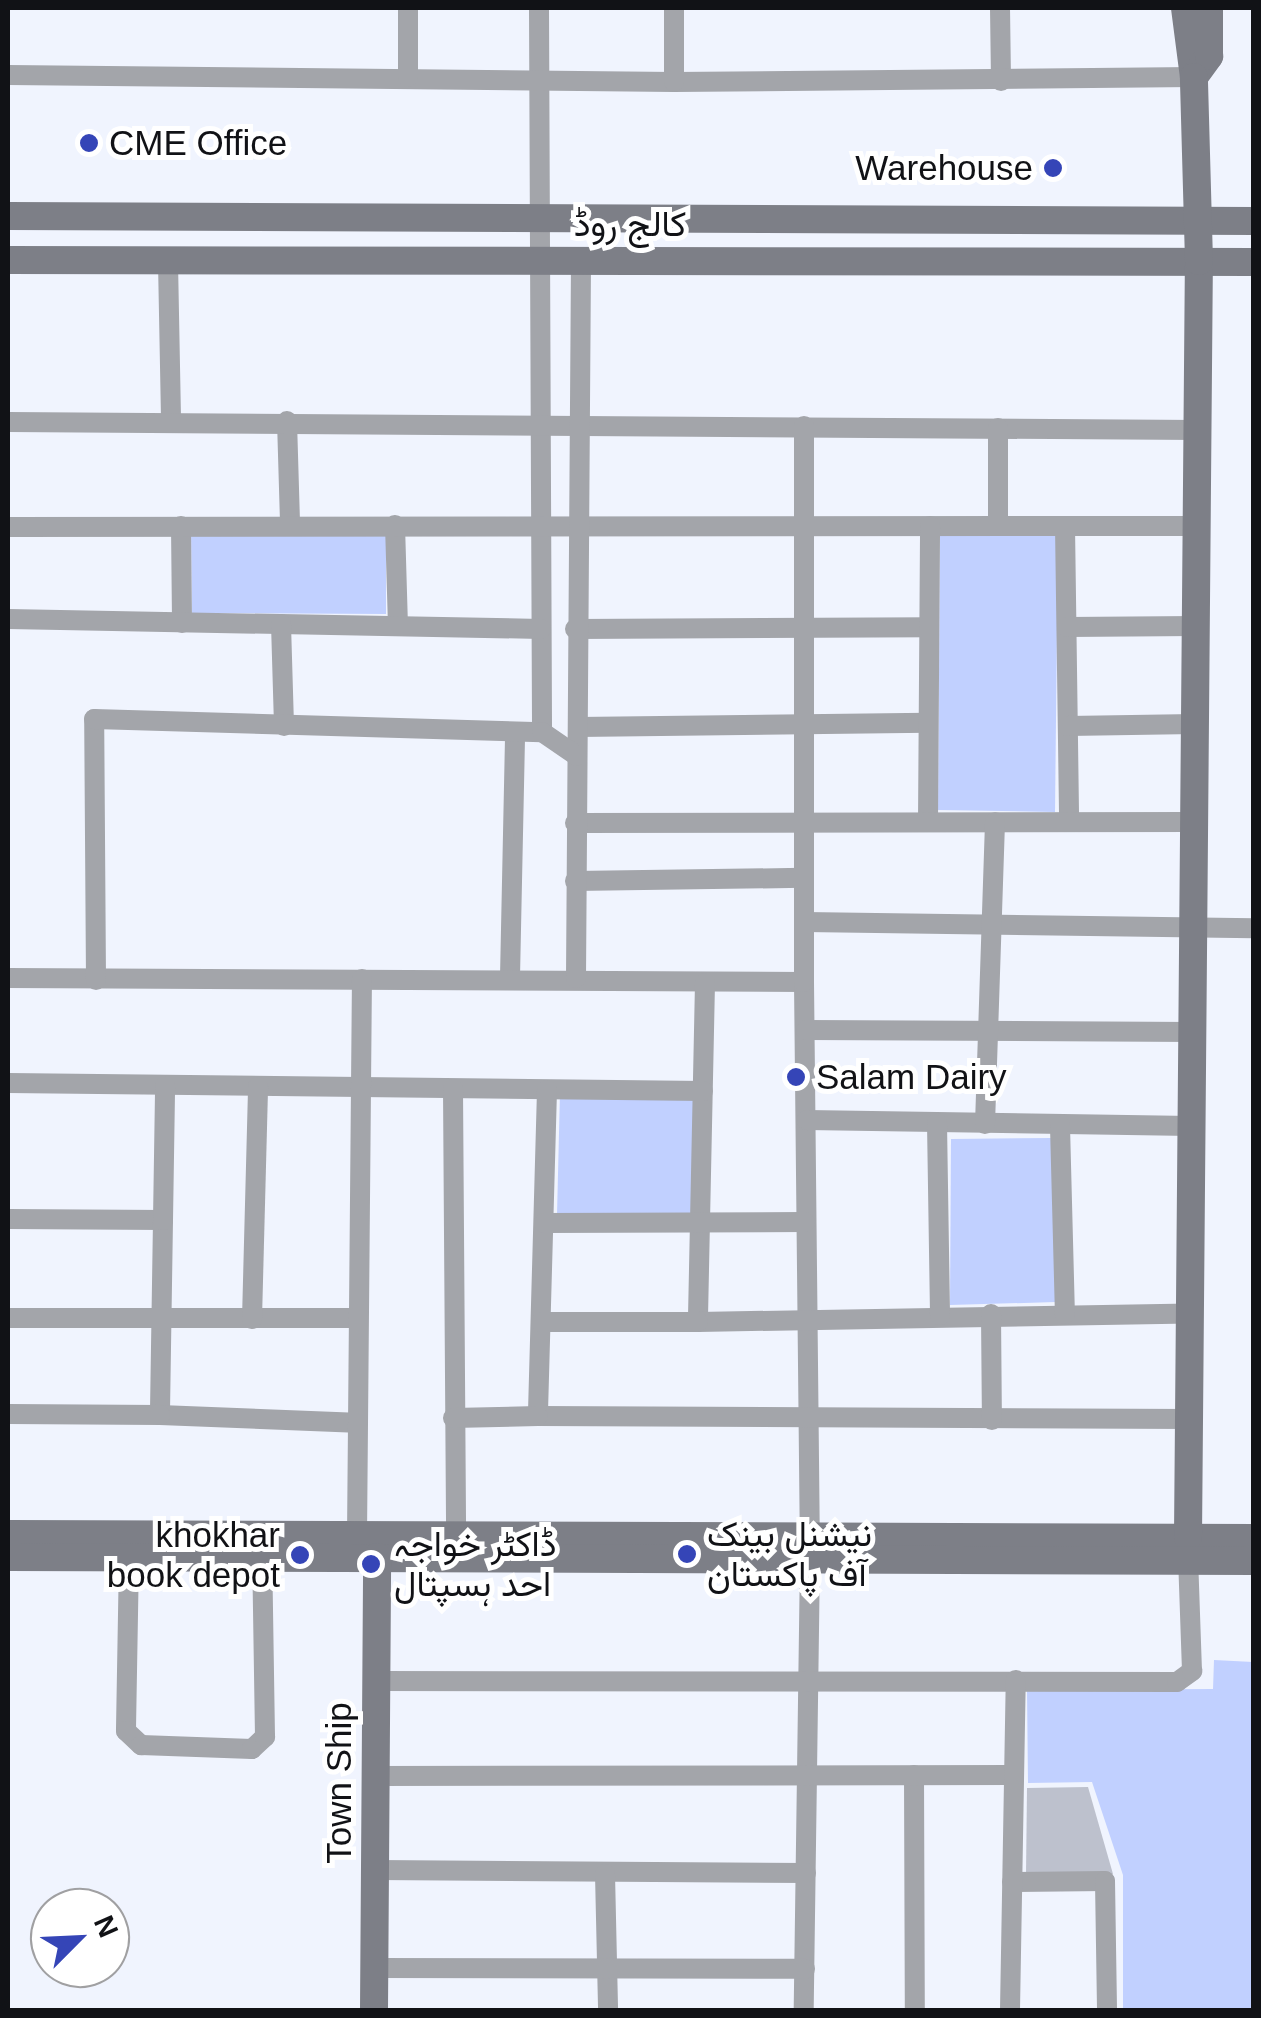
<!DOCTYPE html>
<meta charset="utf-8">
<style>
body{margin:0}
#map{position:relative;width:1261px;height:2018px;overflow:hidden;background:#f0f4fe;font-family:Arial,Vazirmatn,sans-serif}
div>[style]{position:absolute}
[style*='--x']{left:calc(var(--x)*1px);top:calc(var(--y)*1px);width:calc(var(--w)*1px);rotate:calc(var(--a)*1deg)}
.green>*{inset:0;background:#c1d0ff}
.building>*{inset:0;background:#bdc1cd}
.street>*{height:20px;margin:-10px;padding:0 10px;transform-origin:10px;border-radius:10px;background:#a3a5aa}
.secondary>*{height:28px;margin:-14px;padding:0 14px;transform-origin:14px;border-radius:14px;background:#7d7f87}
.dots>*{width:28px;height:28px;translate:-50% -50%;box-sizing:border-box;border:5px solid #fff;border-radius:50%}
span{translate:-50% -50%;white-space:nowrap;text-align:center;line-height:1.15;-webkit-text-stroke:10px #fff;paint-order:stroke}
.poi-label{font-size:35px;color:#111216}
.left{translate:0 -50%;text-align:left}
.right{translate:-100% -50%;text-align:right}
.street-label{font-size:35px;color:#111216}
.frame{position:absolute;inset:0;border:10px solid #111216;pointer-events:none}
.north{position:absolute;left:30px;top:1888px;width:100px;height:100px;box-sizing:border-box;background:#fff;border:2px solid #a0a0a2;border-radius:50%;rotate:66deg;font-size:28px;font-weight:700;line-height:40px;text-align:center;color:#111216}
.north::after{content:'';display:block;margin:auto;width:35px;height:45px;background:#3545b7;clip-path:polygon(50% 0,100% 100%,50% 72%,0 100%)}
</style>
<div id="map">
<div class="green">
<i style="clip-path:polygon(191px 529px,386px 530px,386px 614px,192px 613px)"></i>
<i style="clip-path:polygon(940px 535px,1058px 536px,1055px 812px,938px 810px)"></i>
<i style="clip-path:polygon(560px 1092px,698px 1096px,697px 1215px,557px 1215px)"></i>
<i style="clip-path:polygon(1052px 1138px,1056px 1302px,950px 1305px,951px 1139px)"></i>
<i style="clip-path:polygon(1214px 1660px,1253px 1662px,1253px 2010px,1123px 2010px,1123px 1875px,1092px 1782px,1028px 1783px,1027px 1690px,1213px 1689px)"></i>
</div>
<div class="building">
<i style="clip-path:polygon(1088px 1787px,1113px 1874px,1026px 1874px,1027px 1788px)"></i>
</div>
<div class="street">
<i style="--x:539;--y:8;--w:724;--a:89.76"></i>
<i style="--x:1000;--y:8;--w:73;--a:89.2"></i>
<i style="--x:8;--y:75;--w:666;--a:0.6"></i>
<i style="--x:674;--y:82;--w:520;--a:-0.55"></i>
<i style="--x:408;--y:77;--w:69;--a:-90"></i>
<i style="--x:674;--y:82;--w:74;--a:-90"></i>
<i style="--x:168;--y:262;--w:157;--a:88.9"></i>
<i style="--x:287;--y:421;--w:103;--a:88.3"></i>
<i style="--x:8;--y:422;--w:1189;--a:0.39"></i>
<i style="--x:395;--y:525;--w:101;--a:88.3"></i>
<i style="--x:181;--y:526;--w:97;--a:89.4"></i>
<i style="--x:998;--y:526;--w:98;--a:-90"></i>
<i style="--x:1065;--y:526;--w:296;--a:89.2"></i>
<i style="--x:8;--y:527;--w:1189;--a:-0.05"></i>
<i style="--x:8;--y:619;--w:533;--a:1.07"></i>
<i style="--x:281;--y:624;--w:102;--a:88.3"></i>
<i style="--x:1067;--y:627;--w:129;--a:-0.4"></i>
<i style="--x:575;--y:629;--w:354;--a:-0.3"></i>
<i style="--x:1068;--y:726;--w:127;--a:-0.9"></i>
<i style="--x:578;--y:727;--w:350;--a:-0.7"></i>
<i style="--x:928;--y:822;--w:296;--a:-89.6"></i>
<i style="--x:575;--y:823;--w:620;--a:-0.09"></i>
<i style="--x:575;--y:881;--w:228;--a:-0.8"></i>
<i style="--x:805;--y:922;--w:449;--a:0.8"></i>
<i style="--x:510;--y:977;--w:245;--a:-88.8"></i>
<i style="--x:8;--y:978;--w:796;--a:0.29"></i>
<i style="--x:804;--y:982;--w:576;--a:89.4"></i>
<i style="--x:810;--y:1558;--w:452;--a:90.8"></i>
<i style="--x:576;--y:978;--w:717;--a:-89.6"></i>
<i style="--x:96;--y:980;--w:261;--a:-90.4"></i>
<i style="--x:94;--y:719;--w:448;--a:1.7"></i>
<i style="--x:542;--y:732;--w:42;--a:34.4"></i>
<i style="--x:804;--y:982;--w:556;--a:-90"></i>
<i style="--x:705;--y:983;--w:339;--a:91.2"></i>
<i style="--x:698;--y:1322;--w:492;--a:-1"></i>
<i style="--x:806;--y:1030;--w:387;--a:0.3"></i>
<i style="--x:8;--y:1083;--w:695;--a:0.66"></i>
<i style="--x:453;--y:1089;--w:448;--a:89.6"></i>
<i style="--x:547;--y:1090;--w:326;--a:91.6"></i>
<i style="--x:538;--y:1416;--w:651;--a:0.26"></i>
<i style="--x:807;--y:1120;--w:384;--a:0.9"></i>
<i style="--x:937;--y:1123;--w:192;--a:89.1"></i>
<i style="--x:985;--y:1124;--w:302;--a:-88.1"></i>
<i style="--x:1060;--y:1126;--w:188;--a:88.5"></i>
<i style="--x:8;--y:1219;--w:155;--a:0.4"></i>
<i style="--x:163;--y:1220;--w:195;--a:90.9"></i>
<i style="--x:160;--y:1415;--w:195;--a:2.3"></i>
<i style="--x:163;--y:1220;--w:134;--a:-89.1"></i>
<i style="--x:544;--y:1223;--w:261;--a:-0.2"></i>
<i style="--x:991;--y:1314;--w:106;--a:89.5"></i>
<i style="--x:8;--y:1318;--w:349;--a:0"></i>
<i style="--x:252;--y:1319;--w:232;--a:-88.5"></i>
<i style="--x:541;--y:1322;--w:157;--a:0"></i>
<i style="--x:8;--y:1414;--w:152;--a:0.4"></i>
<i style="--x:453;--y:1418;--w:85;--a:-1.3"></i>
<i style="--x:357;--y:1536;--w:557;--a:-89.49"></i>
<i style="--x:129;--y:1557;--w:174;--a:91"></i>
<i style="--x:126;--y:1731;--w:21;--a:43"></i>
<i style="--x:141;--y:1745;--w:111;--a:2.1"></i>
<i style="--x:252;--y:1749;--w:18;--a:-43"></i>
<i style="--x:265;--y:1737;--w:181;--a:-90.9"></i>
<i style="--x:378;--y:1681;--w:799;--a:0.07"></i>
<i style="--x:1177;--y:1682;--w:19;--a:-36"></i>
<i style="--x:1192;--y:1671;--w:112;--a:-92"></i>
<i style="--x:914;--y:1775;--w:235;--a:89.8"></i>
<i style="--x:375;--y:1776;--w:639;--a:-0.09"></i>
<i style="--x:376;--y:1870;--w:430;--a:0.4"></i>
<i style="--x:605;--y:1874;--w:136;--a:88.7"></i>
<i style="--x:1012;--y:1882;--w:93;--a:-0.6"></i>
<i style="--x:1105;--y:1881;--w:129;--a:89.1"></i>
<i style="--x:376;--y:1968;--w:429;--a:0.1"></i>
<i style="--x:1010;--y:2010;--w:330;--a:-89"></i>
</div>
<div class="secondary">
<i style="--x:1185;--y:8;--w:70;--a:82.6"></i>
<i style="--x:1194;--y:77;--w:26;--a:-54"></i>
<i style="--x:1209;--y:56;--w:48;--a:-90"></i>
<i style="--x:8;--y:216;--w:1246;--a:0.23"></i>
<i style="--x:8;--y:260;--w:1246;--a:0.09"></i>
<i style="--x:8;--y:1534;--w:1246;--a:0.18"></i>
<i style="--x:1188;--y:1537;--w:1276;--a:-89.51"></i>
<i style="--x:1199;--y:261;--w:184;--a:-91.6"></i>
<i style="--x:8;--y:1557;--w:1246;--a:0.18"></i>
<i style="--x:374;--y:2010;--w:453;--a:-89.6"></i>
</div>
<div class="dots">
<i style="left:89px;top:143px;background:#3545b7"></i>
<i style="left:1053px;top:168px;background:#3545b7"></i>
<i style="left:796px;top:1077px;background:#3545b7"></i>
<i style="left:687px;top:1554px;background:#3545b7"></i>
<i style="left:300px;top:1555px;background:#3545b7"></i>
<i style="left:371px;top:1564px;background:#3545b7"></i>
</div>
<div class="poi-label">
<span class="left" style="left:109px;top:143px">CME Office</span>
<span class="right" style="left:1033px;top:168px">Warehouse</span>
<span class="left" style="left:816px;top:1077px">Salam Dairy</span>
<span class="left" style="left:707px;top:1554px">نیشنل بینک<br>آف پاکستان</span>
<span class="right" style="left:280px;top:1555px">khokhar<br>book depot</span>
<span class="left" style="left:394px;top:1564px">ڈاکٹر خواجہ<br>احد ہسپتال</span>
</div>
<div class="street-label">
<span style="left:630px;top:224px">کالج روڈ</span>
<span style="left:339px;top:1783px;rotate:-90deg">Town Ship</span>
</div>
<div class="frame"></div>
<div class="north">N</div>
</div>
